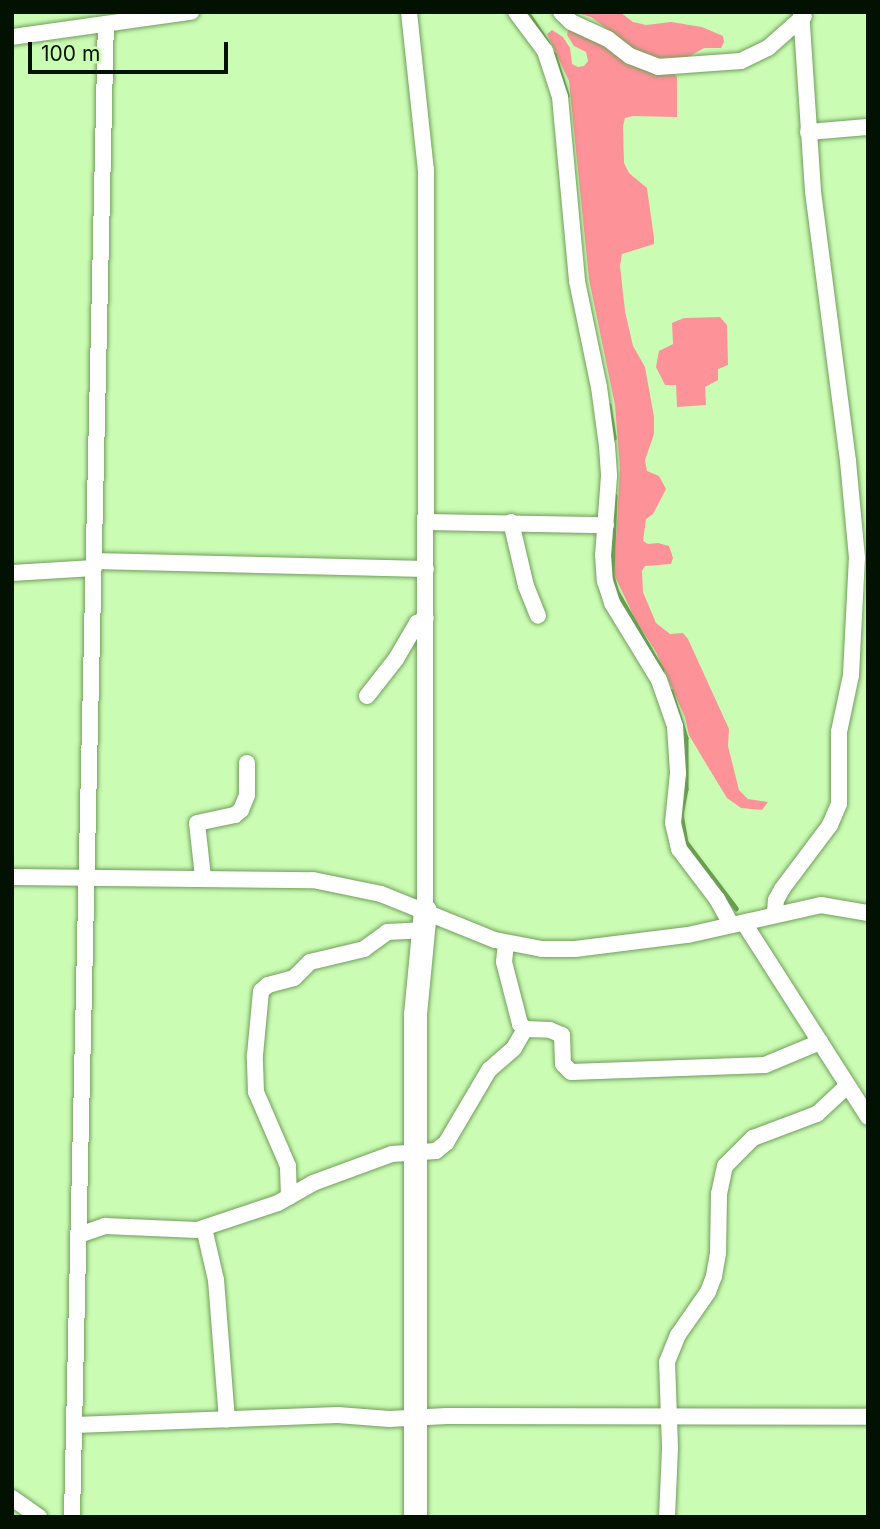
<!DOCTYPE html>
<style>
body{margin:0}
#map{position:relative;width:880px;height:1529px;overflow:hidden;background:#cbfcb4;font-family:Inter,sans-serif}
div>[style]{position:absolute}
[style*='--x']{left:calc(var(--x)*1px);top:calc(var(--y)*1px);width:calc(var(--w)*1px);rotate:calc(var(--a)*1deg)}
.forest>*{inset:0;background:#fd9299}
.stream>*{height:4.5px;margin:-2.25px;padding:0 2.25px;transform-origin:2.25px;border-radius:2.25px;background:#669e4a}
.roads{filter:drop-shadow(0 0 2px #719e5b) drop-shadow(0 0 2px #719e5b)}
.street>*{height:16px;margin:-8px;padding:0 8px;transform-origin:8px;border-radius:8px;background:#fff}
.secondary>*{height:23px;margin:-11.5px;padding:0 11.5px;transform-origin:11.5px;border-radius:11.5px;background:#fff}
span{translate:-50% -50%;white-space:nowrap;text-align:center;line-height:1.15;-webkit-text-stroke:6px #cbfcb4;paint-order:stroke}
.frame{position:absolute;inset:0;border:14px solid #031200;pointer-events:none}
.scale{position:absolute;left:28px;top:42px;width:200px;height:32px;box-sizing:border-box;border:4px solid #031200;border-top:0;padding-left:9px;font-size:21px;line-height:24px;white-space:nowrap;color:#031200;-webkit-text-stroke:5px #cbfcb4;paint-order:stroke}
</style>
<div id="map">
<div class="forest">
<i style="clip-path:polygon(575px 12px,620px 12px,633px 22px,646px 25px,671px 22px,702px 27px,723px 36px,724px 42px,721px 48px,704px 48px,688px 57px,653px 58px,640px 53px,591px 17px)"></i>
<i style="clip-path:polygon(569px 27px,584px 37px,673px 72px,677px 77px,677px 117px,633px 116px,625px 118px,623px 126px,624px 163px,629px 173px,647px 188px,654px 238px,654px 244px,622px 254px,620px 266px,625px 311px,633px 346px,645px 367px,654px 417px,654px 434px,645px 460px,647px 471px,659px 476px,666px 489px,653px 514px,646px 519px,643px 541px,648px 544px,658px 543px,669px 546px,673px 558px,671px 564px,645px 566px,642px 571px,643px 592px,656px 623px,670px 634px,683px 633px,688px 639px,729px 729px,728px 746px,739px 790px,748px 799px,768px 802px,762px 810px,741px 808px,727px 798px,708px 767px,689px 735px,685px 717px,656px 652px,635px 619px,614px 574px,620px 468px,615px 405px,589px 279px,569px 81px,547px 34px,552px 30px,563px 37px,570px 48px,572px 64px,578px 67px,584px 66px,588px 61px,586px 52px,574px 46px,567px 35px)"></i>
<i style="clip-path:polygon(720px 317px,727px 325px,728px 365px,718px 369px,718px 380px,705px 387px,706px 405px,677px 407px,676px 385px,665px 385px,656px 367px,659px 351px,673px 344px,672px 323px,684px 318px)"></i>
</div>
<div class="stream">
<i style="--x:527;--y:12;--w:37;--a:56"></i>
<i style="--x:554;--y:54;--w:43;--a:72.4"></i>
<i style="--x:609;--y:405;--w:33;--a:81"></i>
<i style="--x:615;--y:496;--w:79;--a:92.2"></i>
<i style="--x:612;--y:575;--w:16;--a:75"></i>
<i style="--x:616;--y:590;--w:92;--a:60.1"></i>
<i style="--x:671;--y:691;--w:49;--a:72.3"></i>
<i style="--x:686;--y:738;--w:51;--a:90"></i>
<i style="--x:686;--y:789;--w:25;--a:101"></i>
<i style="--x:681;--y:814;--w:28;--a:80"></i>
<i style="--x:686;--y:842;--w:83;--a:52.9"></i>
</div>
<div class="roads">
<div class="street">
<i style="--x:409;--y:12;--w:159;--a:83.9"></i>
<i style="--x:426;--y:170;--w:740;--a:90.08"></i>
<i style="--x:516;--y:12;--w:49;--a:53.4"></i>
<i style="--x:545;--y:51;--w:48;--a:71.9"></i>
<i style="--x:560;--y:97;--w:185;--a:84.7"></i>
<i style="--x:577;--y:281;--w:108;--a:78.3"></i>
<i style="--x:599;--y:387;--w:60;--a:82.3"></i>
<i style="--x:607;--y:446;--w:30;--a:86"></i>
<i style="--x:609;--y:476;--w:79;--a:94.3"></i>
<i style="--x:603;--y:555;--w:26;--a:86"></i>
<i style="--x:605;--y:581;--w:23;--a:72"></i>
<i style="--x:612;--y:603;--w:90;--a:58.6"></i>
<i style="--x:659;--y:680;--w:49;--a:70.8"></i>
<i style="--x:675;--y:726;--w:47;--a:86.3"></i>
<i style="--x:678;--y:773;--w:50;--a:95.7"></i>
<i style="--x:673;--y:823;--w:27;--a:77"></i>
<i style="--x:679;--y:849;--w:63;--a:52.8"></i>
<i style="--x:717;--y:899;--w:29;--a:61"></i>
<i style="--x:561;--y:12;--w:14;--a:45"></i>
<i style="--x:571;--y:22;--w:41;--a:24.7"></i>
<i style="--x:608;--y:39;--w:28;--a:38"></i>
<i style="--x:630;--y:56;--w:30;--a:21"></i>
<i style="--x:658;--y:67;--w:83;--a:-4.1"></i>
<i style="--x:741;--y:61;--w:30;--a:-26"></i>
<i style="--x:768;--y:48;--w:48;--a:-41.6"></i>
<i style="--x:12;--y:37;--w:181;--a:-8"></i>
<i style="--x:808;--y:132;--w:60;--a:-4.8"></i>
<i style="--x:426;--y:522;--w:180;--a:1"></i>
<i style="--x:511;--y:522;--w:66;--a:76.8"></i>
<i style="--x:526;--y:586;--w:32;--a:68"></i>
<i style="--x:94;--y:561;--w:332;--a:1.4"></i>
<i style="--x:12;--y:573;--w:82;--a:-3.5"></i>
<i style="--x:367;--y:696;--w:47;--a:-51.9"></i>
<i style="--x:396;--y:659;--w:42;--a:-59.7"></i>
<i style="--x:417;--y:623;--w:10;--a:-29"></i>
<i style="--x:12;--y:877;--w:301;--a:0.6"></i>
<i style="--x:313;--y:880;--w:69;--a:11.6"></i>
<i style="--x:381;--y:894;--w:123;--a:22"></i>
<i style="--x:495;--y:940;--w:48;--a:10.8"></i>
<i style="--x:542;--y:949;--w:33;--a:0"></i>
<i style="--x:575;--y:949;--w:114;--a:-7.1"></i>
<i style="--x:688;--y:935;--w:136;--a:-12.7"></i>
<i style="--x:821;--y:905;--w:48;--a:9.7"></i>
<i style="--x:203;--y:877;--w:54;--a:-96.3"></i>
<i style="--x:197;--y:823;--w:39;--a:-12"></i>
<i style="--x:235;--y:815;--w:8;--a:-40"></i>
<i style="--x:241;--y:810;--w:16;--a:-68"></i>
<i style="--x:247;--y:795;--w:32;--a:-90"></i>
<i style="--x:775;--y:913;--w:13;--a:-86"></i>
<i style="--x:776;--y:900;--w:13;--a:-61"></i>
<i style="--x:782;--y:889;--w:80;--a:-53.1"></i>
<i style="--x:830;--y:825;--w:23;--a:-67"></i>
<i style="--x:839;--y:804;--w:72;--a:-90"></i>
<i style="--x:839;--y:732;--w:58;--a:-78.1"></i>
<i style="--x:851;--y:675;--w:117;--a:-87.1"></i>
<i style="--x:857;--y:558;--w:97;--a:-95.3"></i>
<i style="--x:848;--y:461;--w:272;--a:-97.4"></i>
<i style="--x:813;--y:191;--w:179;--a:-93.8"></i>
<i style="--x:744;--y:923;--w:230;--a:57.4"></i>
<i style="--x:506;--y:943;--w:19;--a:96"></i>
<i style="--x:504;--y:962;--w:64;--a:75.5"></i>
<i style="--x:520;--y:1024;--w:7;--a:45"></i>
<i style="--x:525;--y:1029;--w:25;--a:2"></i>
<i style="--x:550;--y:1030;--w:13;--a:23"></i>
<i style="--x:562;--y:1035;--w:29;--a:88"></i>
<i style="--x:563;--y:1064;--w:11;--a:45"></i>
<i style="--x:571;--y:1072;--w:194;--a:-2.1"></i>
<i style="--x:765;--y:1065;--w:60;--a:-22.7"></i>
<i style="--x:289;--y:1197;--w:31;--a:-92"></i>
<i style="--x:288;--y:1166;--w:81;--a:-113.4"></i>
<i style="--x:256;--y:1092;--w:37;--a:-92"></i>
<i style="--x:255;--y:1055;--w:64;--a:-84.6"></i>
<i style="--x:261;--y:991;--w:9;--a:-41"></i>
<i style="--x:268;--y:985;--w:27;--a:-15"></i>
<i style="--x:294;--y:978;--w:23;--a:-45"></i>
<i style="--x:310;--y:962;--w:56;--a:-13.5"></i>
<i style="--x:364;--y:949;--w:29;--a:-36"></i>
<i style="--x:387;--y:932;--w:35;--a:-3"></i>
<i style="--x:204;--y:1228;--w:53;--a:77"></i>
<i style="--x:216;--y:1280;--w:140;--a:85.5"></i>
<i style="--x:79;--y:1235;--w:28;--a:-19"></i>
<i style="--x:105;--y:1226;--w:92;--a:2.5"></i>
<i style="--x:197;--y:1230;--w:85;--a:-18.4"></i>
<i style="--x:278;--y:1203;--w:40;--a:-29.7"></i>
<i style="--x:313;--y:1183;--w:84;--a:-20.2"></i>
<i style="--x:392;--y:1154;--w:44;--a:-3.9"></i>
<i style="--x:436;--y:1151;--w:13;--a:-39"></i>
<i style="--x:446;--y:1143;--w:85;--a:-59.5"></i>
<i style="--x:489;--y:1070;--w:33;--a:-41"></i>
<i style="--x:514;--y:1048;--w:22;--a:-60"></i>
<i style="--x:75;--y:1425;--w:263;--a:-2.2"></i>
<i style="--x:338;--y:1415;--w:51;--a:4.5"></i>
<i style="--x:389;--y:1419;--w:58;--a:-3"></i>
<i style="--x:447;--y:1416;--w:421;--a:0.1"></i>
<i style="--x:12;--y:1498;--w:33;--a:35"></i>
<i style="--x:72;--y:1517;--w:1493;--a:-88.7"></i>
<i style="--x:667;--y:1517;--w:70;--a:-87.5"></i>
<i style="--x:670;--y:1447;--w:85;--a:-92"></i>
<i style="--x:667;--y:1362;--w:29;--a:-68"></i>
<i style="--x:678;--y:1335;--w:52;--a:-55.1"></i>
<i style="--x:708;--y:1292;--w:17;--a:-69"></i>
<i style="--x:714;--y:1276;--w:23;--a:-80"></i>
<i style="--x:718;--y:1253;--w:59;--a:-89"></i>
<i style="--x:719;--y:1194;--w:29;--a:-78"></i>
<i style="--x:725;--y:1166;--w:40;--a:-45"></i>
<i style="--x:753;--y:1138;--w:68;--a:-20.6"></i>
<i style="--x:817;--y:1114;--w:41;--a:-43"></i>
</div>
<div class="secondary">
<i style="--x:415;--y:1517;--w:503;--a:-90"></i>
<i style="--x:415;--y:1014;--w:104;--a:-84.5"></i>
</div>
</div>
<div class="frame"></div>
<div class="scale">100 m</div>
</div>
